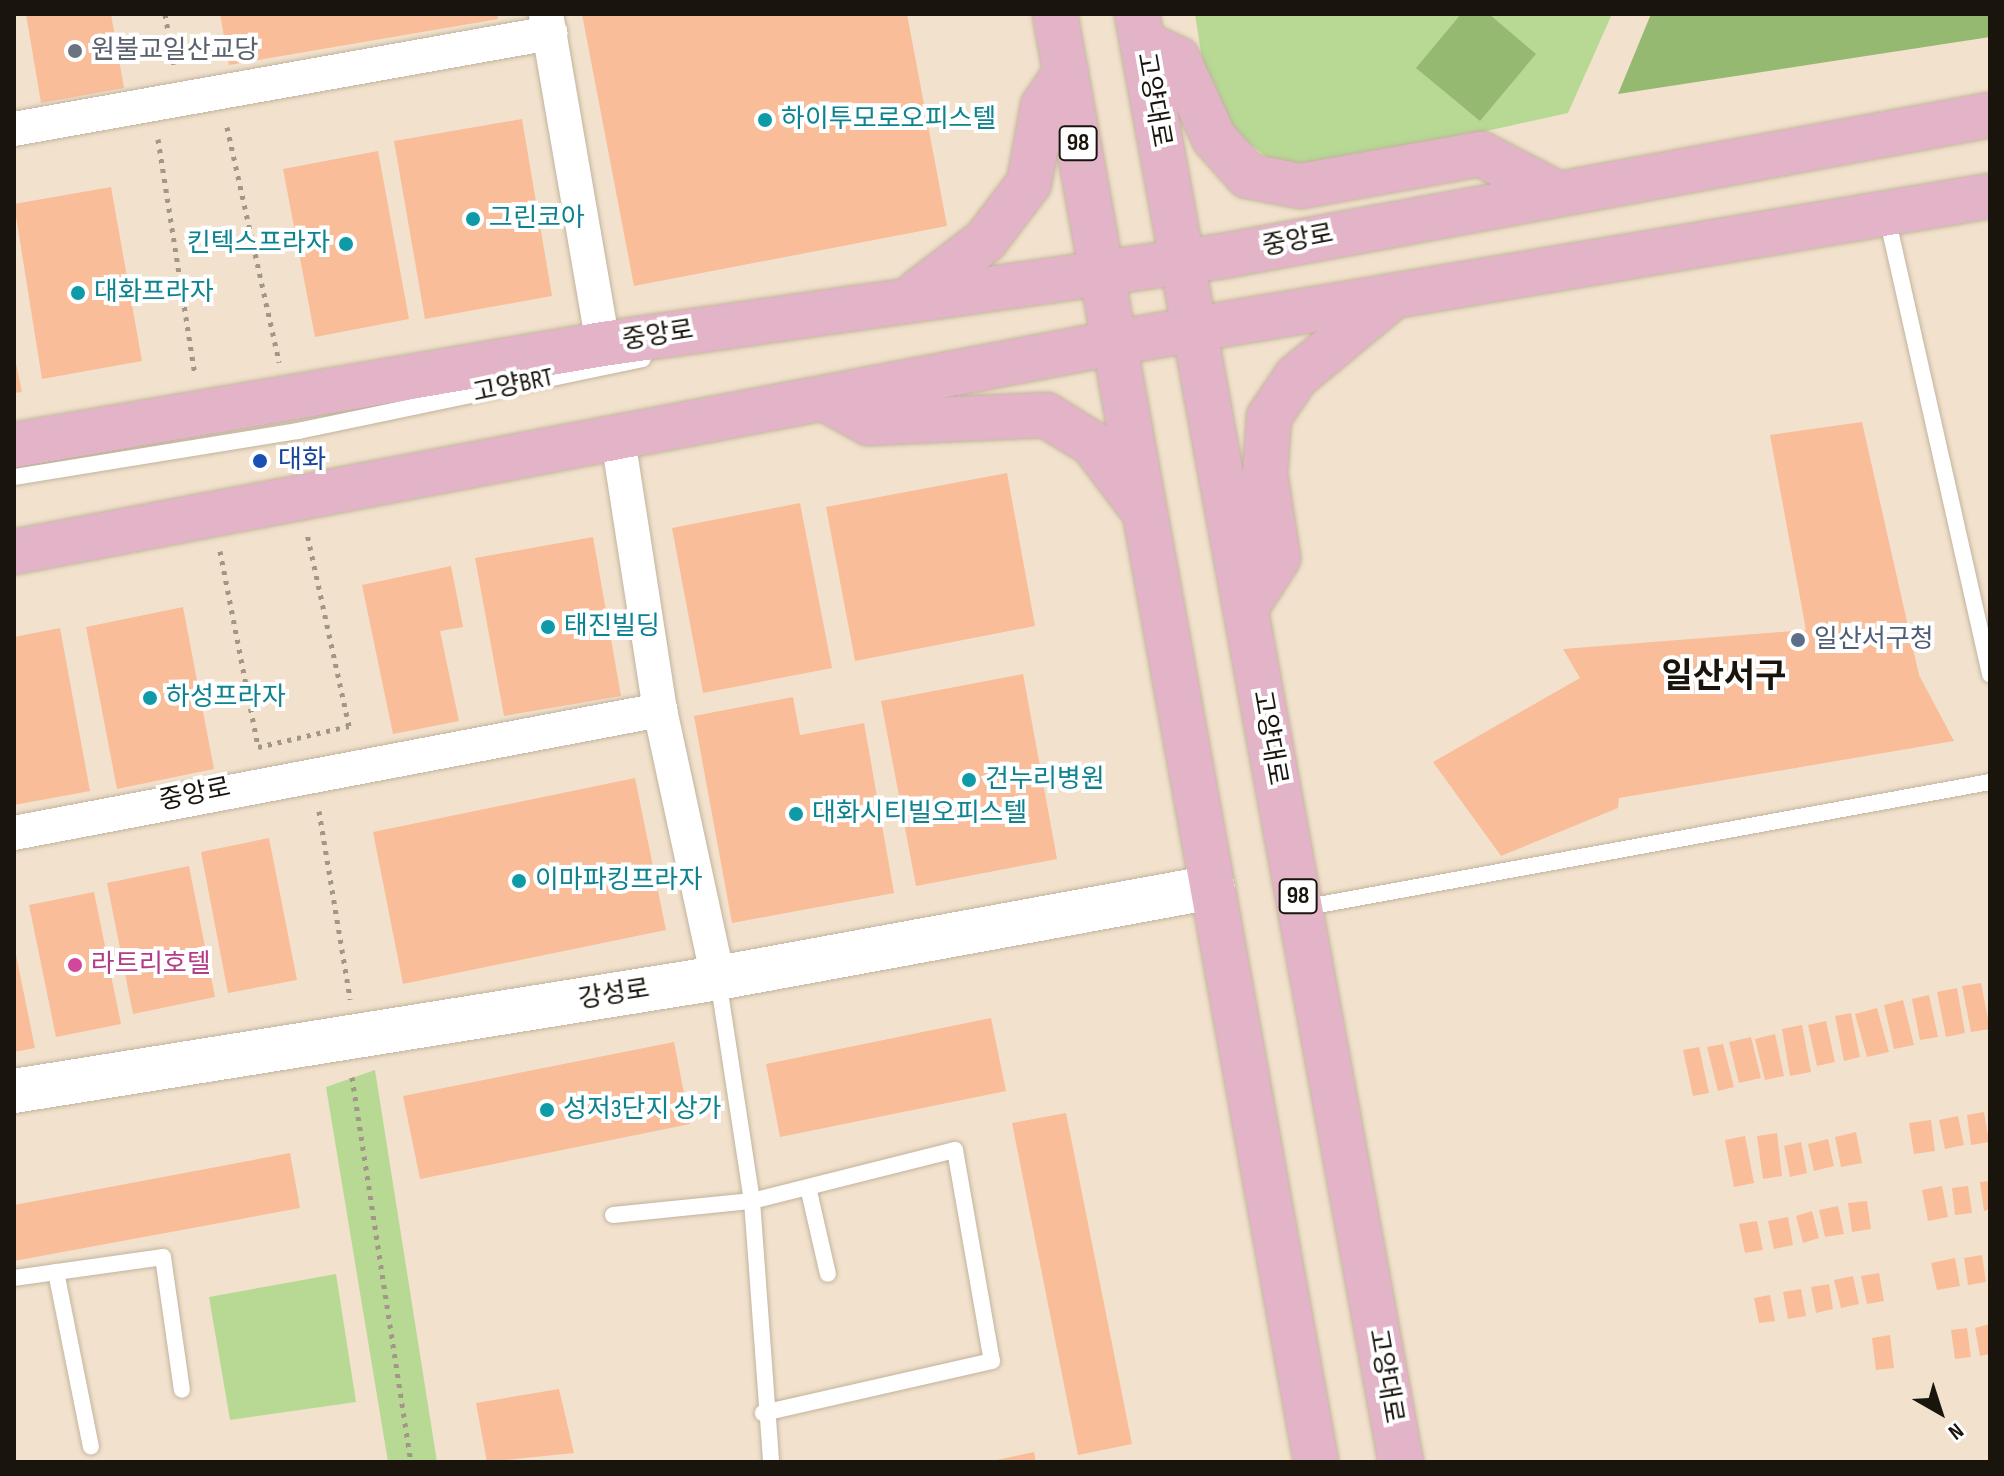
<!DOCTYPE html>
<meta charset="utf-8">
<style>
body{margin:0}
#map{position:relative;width:2004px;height:1476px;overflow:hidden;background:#f2e2cd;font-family:"Sofia Sans Condensed","Noto Sans KR",sans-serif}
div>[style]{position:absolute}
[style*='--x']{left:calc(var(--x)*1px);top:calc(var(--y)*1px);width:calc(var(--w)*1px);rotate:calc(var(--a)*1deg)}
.green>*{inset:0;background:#b7d994}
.forest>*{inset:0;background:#96b971}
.building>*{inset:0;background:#f9bd9a}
.path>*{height:5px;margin-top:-2.5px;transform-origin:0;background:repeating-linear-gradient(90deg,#a29686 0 4px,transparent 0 10px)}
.roads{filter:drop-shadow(0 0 2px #c2b39e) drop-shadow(0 0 2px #c2b39e)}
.lane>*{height:16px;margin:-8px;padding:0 8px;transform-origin:8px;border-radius:8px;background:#fff}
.street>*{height:34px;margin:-17px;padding:0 17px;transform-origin:17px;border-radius:17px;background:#fff}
.secondary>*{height:44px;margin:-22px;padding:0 22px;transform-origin:22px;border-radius:22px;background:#fff}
.primary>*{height:44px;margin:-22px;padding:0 22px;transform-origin:22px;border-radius:22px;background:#e3b4c8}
.dots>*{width:22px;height:22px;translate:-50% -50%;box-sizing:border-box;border:4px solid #fff;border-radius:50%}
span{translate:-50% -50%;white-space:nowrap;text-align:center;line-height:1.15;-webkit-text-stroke:8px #fff;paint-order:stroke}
.shield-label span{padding:2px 6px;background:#fff;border:2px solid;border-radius:6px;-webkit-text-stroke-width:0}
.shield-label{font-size:24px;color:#19140c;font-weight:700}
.worship-label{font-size:26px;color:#5b616d}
.left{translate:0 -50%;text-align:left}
.street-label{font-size:26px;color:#19140c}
.culture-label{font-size:26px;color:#0d838f}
.right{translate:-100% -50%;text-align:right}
.transit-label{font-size:26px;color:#164399}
.service-label{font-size:26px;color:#4e5e75}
.hotel-label{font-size:26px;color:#b23c85}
.district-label{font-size:34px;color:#19140c;font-weight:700}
.frame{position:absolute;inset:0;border:16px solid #19140c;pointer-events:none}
.north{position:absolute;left:1900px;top:1372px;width:80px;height:80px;-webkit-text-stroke:6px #fff;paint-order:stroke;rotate:141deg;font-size:22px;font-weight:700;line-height:32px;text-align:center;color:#19140c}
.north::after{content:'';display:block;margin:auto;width:28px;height:36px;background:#19140c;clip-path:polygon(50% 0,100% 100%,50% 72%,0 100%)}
</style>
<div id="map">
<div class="green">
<i style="clip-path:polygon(1195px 14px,1612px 14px,1568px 113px,1289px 175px,1210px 112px)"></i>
<i style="clip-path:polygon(375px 1070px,437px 1462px,388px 1462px,326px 1087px)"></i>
<i style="clip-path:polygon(336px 1274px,356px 1402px,230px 1420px,209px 1297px)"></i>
</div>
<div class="forest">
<i style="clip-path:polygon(1461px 14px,1489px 14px,1536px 54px,1480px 121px,1416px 68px)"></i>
<i style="clip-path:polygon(1651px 14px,1990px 14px,1990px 37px,1618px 94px)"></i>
</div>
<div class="building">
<i style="clip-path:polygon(26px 14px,111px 14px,124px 88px,41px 103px)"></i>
<i style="clip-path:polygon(220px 14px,497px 14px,498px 19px,229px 65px)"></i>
<i style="clip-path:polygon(582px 14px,907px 14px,947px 226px,634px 286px)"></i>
<i style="clip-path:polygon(522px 119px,552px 296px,425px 319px,394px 141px)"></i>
<i style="clip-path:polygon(378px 151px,409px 319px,315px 337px,283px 169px)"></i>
<i style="clip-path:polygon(111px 187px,142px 361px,42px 379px,14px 204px)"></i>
<i style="clip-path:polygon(14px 354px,22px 392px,14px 393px)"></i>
<i style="clip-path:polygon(1862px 422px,1919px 675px,1954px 741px,1619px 798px,1618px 808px,1501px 856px,1433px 762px,1580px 678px,1563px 649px,1806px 630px,1770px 435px)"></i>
<i style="clip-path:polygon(1007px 473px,1035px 626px,855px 661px,826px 507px)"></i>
<i style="clip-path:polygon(800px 503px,832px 668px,703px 693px,672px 528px)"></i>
<i style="clip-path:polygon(593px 537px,621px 696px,504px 716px,475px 558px)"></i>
<i style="clip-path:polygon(451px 566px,463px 627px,440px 631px,459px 721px,393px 734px,362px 585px)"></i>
<i style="clip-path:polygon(183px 607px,214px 769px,117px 789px,86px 627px)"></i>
<i style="clip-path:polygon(60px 628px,90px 791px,14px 805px,14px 637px)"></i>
<i style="clip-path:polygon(1023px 674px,1057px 859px,916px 886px,881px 701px)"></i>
<i style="clip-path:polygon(793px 697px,800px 735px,864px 723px,894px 893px,732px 923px,694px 716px)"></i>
<i style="clip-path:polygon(635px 778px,666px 930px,403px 984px,373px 832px)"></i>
<i style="clip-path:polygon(269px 838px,297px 980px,228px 993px,201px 852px)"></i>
<i style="clip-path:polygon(189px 866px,215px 997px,133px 1014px,107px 883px)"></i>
<i style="clip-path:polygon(94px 892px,121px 1024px,56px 1037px,29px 905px)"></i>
<i style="clip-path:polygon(14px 945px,35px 1048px,14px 1052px)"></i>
<i style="clip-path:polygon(1981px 983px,1990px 1029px,1971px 1032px,1962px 986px)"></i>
<i style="clip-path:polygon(1957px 988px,1965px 1033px,1946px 1037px,1937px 992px)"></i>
<i style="clip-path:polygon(1929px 995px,1938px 1037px,1920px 1040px,1912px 999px)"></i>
<i style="clip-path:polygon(1903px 1000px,1914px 1045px,1894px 1049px,1884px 1005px)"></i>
<i style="clip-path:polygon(1877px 1008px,1889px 1052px,1867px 1057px,1855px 1014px)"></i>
<i style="clip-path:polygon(1851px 1013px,1860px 1057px,1844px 1061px,1835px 1016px)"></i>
<i style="clip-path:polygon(991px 1018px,1006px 1091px,780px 1137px,766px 1064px)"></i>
<i style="clip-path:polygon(1826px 1021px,1835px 1062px,1817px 1066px,1808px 1025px)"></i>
<i style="clip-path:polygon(1802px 1025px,1811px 1072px,1790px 1076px,1782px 1029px)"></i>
<i style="clip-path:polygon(1775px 1034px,1784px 1076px,1765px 1080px,1755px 1039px)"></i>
<i style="clip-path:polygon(1751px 1037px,1761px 1078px,1739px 1083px,1729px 1042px)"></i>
<i style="clip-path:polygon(674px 1042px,690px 1124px,420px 1179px,403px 1096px)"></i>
<i style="clip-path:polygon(1723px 1044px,1734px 1087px,1718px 1091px,1707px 1047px)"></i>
<i style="clip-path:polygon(1699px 1047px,1709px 1093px,1693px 1096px,1683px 1050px)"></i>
<i style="clip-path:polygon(1984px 1112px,1989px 1142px,1971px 1145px,1967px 1115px)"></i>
<i style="clip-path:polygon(1066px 1113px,1132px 1444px,1078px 1455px,1012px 1123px)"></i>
<i style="clip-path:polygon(1958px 1116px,1964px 1145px,1945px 1149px,1939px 1120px)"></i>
<i style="clip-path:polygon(1931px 1120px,1935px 1151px,1914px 1154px,1909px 1123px)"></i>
<i style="clip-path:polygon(1856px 1132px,1862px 1163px,1841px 1167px,1835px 1137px)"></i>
<i style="clip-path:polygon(1777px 1133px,1782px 1176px,1763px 1179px,1757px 1136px)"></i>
<i style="clip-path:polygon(1745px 1136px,1754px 1183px,1734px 1187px,1725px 1140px)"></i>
<i style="clip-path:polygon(1828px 1139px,1834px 1166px,1814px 1171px,1808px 1144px)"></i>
<i style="clip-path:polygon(1801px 1142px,1807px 1173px,1790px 1177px,1784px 1146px)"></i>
<i style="clip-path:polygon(290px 1153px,300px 1208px,14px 1261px,14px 1205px)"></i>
<i style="clip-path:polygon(1990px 1181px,1990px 1209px,1984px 1211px,1980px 1182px)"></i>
<i style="clip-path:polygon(1942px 1186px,1948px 1217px,1928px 1221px,1922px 1190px)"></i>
<i style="clip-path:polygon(1968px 1186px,1972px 1213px,1955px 1215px,1952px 1188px)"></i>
<i style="clip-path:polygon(1867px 1201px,1871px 1229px,1852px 1232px,1848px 1203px)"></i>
<i style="clip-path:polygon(1838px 1206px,1844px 1234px,1825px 1237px,1819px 1210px)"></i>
<i style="clip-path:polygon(1812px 1211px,1819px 1238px,1803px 1243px,1796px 1216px)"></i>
<i style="clip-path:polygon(1788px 1217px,1793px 1245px,1774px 1249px,1768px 1221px)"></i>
<i style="clip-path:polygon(1757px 1221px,1763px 1250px,1745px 1253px,1739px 1224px)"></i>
<i style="clip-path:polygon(1982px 1255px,1986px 1282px,1968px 1285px,1964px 1258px)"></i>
<i style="clip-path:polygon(1955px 1258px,1960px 1286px,1937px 1290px,1931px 1263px)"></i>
<i style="clip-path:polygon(1879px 1273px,1884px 1301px,1867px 1304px,1861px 1276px)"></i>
<i style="clip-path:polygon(1853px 1276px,1859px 1304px,1841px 1308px,1834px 1280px)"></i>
<i style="clip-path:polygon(1829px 1284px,1833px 1309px,1816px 1313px,1811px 1287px)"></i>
<i style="clip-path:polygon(1801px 1289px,1806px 1316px,1788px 1319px,1783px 1292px)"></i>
<i style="clip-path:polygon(1770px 1295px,1775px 1321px,1759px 1323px,1754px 1298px)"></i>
<i style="clip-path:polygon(1990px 1324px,1990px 1354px,1980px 1356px,1975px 1328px)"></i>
<i style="clip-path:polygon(1967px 1328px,1971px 1357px,1955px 1359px,1951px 1330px)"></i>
<i style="clip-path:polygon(1890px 1335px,1894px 1368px,1876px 1370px,1872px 1338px)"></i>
<i style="clip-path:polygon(559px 1389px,574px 1453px,487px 1462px,476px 1403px)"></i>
<i style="clip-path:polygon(1034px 1452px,1036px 1462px,993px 1462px,992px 1461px)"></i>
</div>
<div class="path">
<i style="--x:165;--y:14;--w:51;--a:79.8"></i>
<i style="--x:227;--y:127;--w:241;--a:77.5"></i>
<i style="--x:158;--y:139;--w:238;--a:81.1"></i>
<i style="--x:220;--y:551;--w:200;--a:79"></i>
<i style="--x:258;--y:747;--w:93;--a:-13"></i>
<i style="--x:349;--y:726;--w:197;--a:-102.3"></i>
<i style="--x:319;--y:811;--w:191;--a:80.6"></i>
<i style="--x:352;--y:1077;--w:389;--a:81.3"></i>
</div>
<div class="roads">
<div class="lane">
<i style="--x:1887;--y:217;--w:469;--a:77.3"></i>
<i style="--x:14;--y:477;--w:288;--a:-9.2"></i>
<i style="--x:298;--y:431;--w:352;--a:-11.8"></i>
<i style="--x:1302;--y:908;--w:699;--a:-10.38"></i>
<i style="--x:718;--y:979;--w:225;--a:81.3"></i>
<i style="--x:752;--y:1201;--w:262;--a:85.8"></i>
<i style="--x:808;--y:1187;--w:89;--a:77.1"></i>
<i style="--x:613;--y:1215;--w:140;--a:-5.8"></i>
<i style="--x:752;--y:1201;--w:209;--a:-14.1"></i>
<i style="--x:955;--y:1150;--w:214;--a:80.1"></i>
<i style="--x:992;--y:1361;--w:235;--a:167.2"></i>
<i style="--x:56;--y:1272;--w:178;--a:78.7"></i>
<i style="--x:14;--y:1278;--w:150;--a:-8"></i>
<i style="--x:163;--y:1257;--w:134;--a:81.9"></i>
</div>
<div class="street">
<i style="--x:546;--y:14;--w:335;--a:80.2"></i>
<i style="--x:14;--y:129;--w:545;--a:-10.15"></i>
<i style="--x:618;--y:439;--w:274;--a:81.2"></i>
<i style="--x:660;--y:710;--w:274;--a:77.8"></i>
<i style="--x:14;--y:833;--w:658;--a:-10.78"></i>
</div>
<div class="secondary">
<i style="--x:14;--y:1091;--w:713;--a:-9.12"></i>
<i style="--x:718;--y:978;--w:503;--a:-10.42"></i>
</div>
<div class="primary">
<i style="--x:1055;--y:14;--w:1471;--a:79.78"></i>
<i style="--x:1137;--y:14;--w:1472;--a:79.67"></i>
<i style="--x:1143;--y:43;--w:38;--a:25"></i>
<i style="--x:1178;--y:59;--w:87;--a:65.5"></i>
<i style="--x:1214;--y:138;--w:51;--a:48.2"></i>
<i style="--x:1248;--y:176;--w:54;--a:10.7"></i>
<i style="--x:1301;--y:186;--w:183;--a:-10.1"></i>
<i style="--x:1481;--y:154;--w:85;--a:27.5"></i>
<i style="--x:918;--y:292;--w:84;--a:-37.3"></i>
<i style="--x:985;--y:241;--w:73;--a:-52.8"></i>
<i style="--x:1029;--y:183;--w:78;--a:-79.7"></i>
<i style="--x:1043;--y:106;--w:41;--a:-55.9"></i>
<i style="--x:827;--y:400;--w:48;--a:28.7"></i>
<i style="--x:869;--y:423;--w:177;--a:-2.6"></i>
<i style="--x:1046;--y:415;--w:55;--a:31.7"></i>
<i style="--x:1093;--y:444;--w:76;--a:53"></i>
<i style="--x:14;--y:445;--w:598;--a:-9.73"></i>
<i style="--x:603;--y:344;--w:626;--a:-8.08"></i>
<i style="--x:1223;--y:256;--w:780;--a:-10.42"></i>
<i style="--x:14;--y:552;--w:1119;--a:-10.77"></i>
<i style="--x:1113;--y:343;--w:889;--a:-9.52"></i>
<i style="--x:1246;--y:608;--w:59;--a:-57.4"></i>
<i style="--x:1278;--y:558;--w:85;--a:-98.8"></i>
<i style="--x:1265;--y:474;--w:57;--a:-86"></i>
<i style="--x:1269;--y:417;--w:48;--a:-56"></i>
<i style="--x:1296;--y:377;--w:119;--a:-39.6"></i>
</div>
</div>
<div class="dots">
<i style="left:75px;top:51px;background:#6b7280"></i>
<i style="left:765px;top:120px;background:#0f9aa8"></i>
<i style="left:473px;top:219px;background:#0f9aa8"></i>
<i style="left:346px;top:244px;background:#0f9aa8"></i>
<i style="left:78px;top:293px;background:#0f9aa8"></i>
<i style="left:260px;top:461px;background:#1a4fb4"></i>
<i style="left:548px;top:627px;background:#0f9aa8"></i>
<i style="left:1798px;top:640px;background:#5c6f8a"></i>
<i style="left:150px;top:698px;background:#0f9aa8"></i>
<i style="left:969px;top:780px;background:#0f9aa8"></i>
<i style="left:796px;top:814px;background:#0f9aa8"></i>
<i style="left:519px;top:881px;background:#0f9aa8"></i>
<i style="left:75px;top:965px;background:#d1479c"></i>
<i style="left:547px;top:1110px;background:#0f9aa8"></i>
</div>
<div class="shield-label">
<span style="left:1078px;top:143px">98</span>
<span style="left:1298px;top:896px">98</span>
</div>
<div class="worship-label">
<span class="left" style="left:91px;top:51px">원불교일산교당</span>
</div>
<div class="street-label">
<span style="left:1153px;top:100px;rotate:80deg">고양대로</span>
<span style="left:1298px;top:241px;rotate:-11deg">중앙로</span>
<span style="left:658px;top:336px;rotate:-9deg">중앙로</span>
<span style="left:513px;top:386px;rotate:-12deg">고양BRT</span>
<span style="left:1269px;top:738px;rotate:80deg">고양대로</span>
<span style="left:195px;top:795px;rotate:-12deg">중앙로</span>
<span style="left:614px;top:995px;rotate:-9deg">강성로</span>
<span style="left:1385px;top:1376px;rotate:80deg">고양대로</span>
</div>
<div class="culture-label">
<span class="left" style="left:781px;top:120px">하이투모로오피스텔</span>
<span class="left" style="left:489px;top:219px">그린코아</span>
<span class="right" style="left:330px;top:244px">킨텍스프라자</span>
<span class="left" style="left:94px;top:293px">대화프라자</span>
<span class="left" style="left:564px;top:627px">태진빌딩</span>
<span class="left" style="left:166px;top:698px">하성프라자</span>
<span class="left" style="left:985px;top:780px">건누리병원</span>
<span class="left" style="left:812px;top:814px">대화시티빌오피스텔</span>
<span class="left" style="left:535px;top:881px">이마파킹프라자</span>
<span class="left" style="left:563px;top:1110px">성저3단지 상가</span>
</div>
<div class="transit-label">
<span class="left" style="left:278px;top:461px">대화</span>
</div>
<div class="service-label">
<span class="left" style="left:1814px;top:640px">일산서구청</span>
</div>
<div class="hotel-label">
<span class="left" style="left:91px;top:965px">라트리호텔</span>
</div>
<div class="district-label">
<span style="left:1724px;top:677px">일산서구</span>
</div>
<div class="frame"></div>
<div class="north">N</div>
</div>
